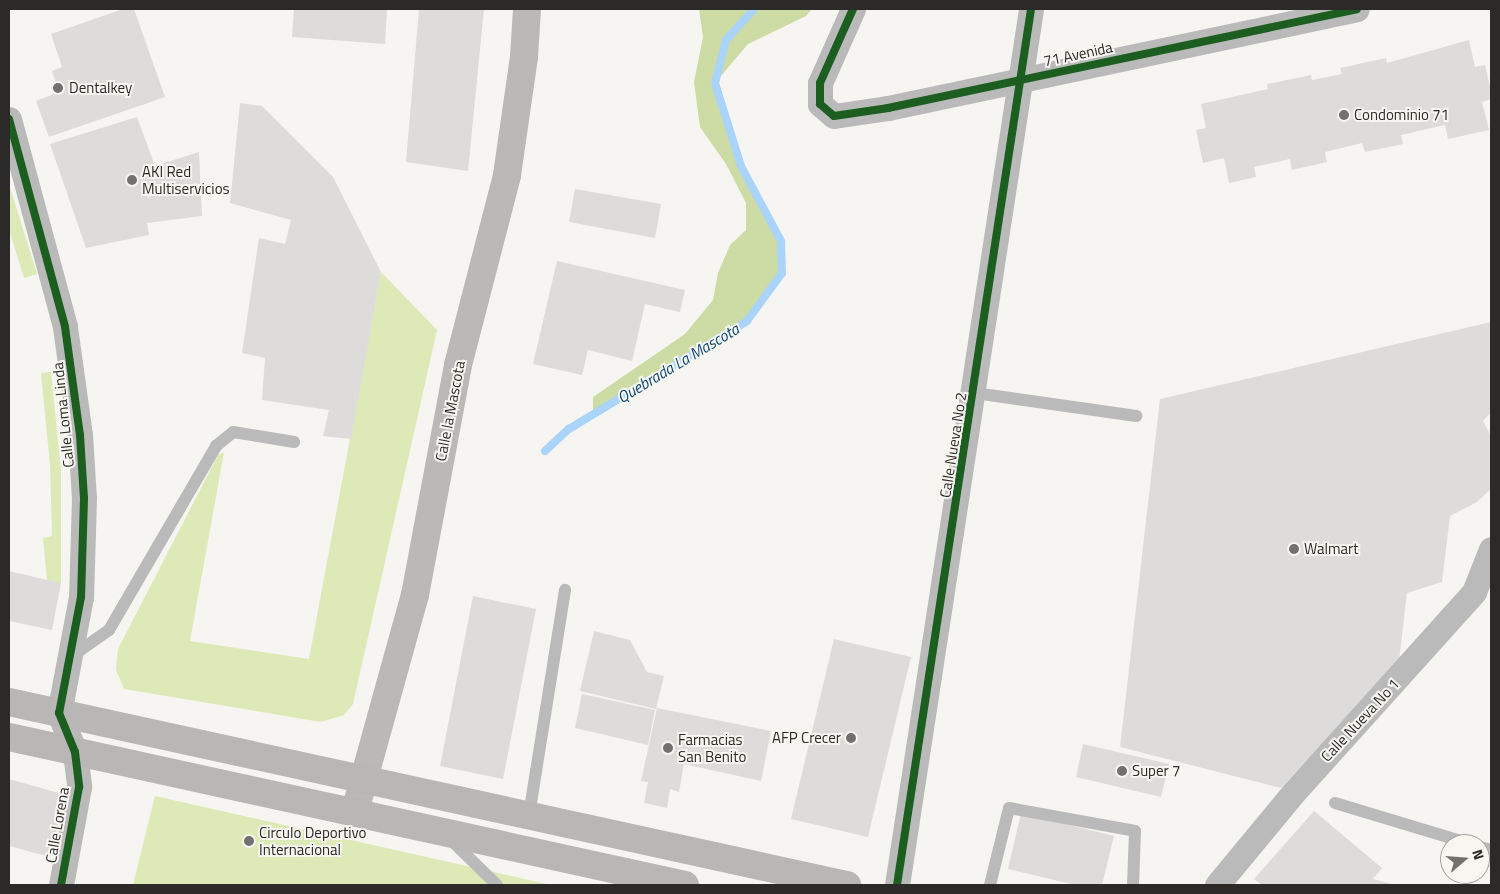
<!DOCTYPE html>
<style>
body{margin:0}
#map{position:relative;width:1500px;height:894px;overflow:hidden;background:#f6f5f2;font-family:"Titillium Web",sans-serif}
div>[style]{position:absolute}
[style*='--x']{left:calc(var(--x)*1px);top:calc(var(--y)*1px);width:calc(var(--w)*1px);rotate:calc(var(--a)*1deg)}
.green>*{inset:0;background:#dde9b6}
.forest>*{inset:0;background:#cddba4}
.stream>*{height:8px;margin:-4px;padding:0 4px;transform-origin:4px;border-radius:4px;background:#aad4fa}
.building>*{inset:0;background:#dddcdb}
.lane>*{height:12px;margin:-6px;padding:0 6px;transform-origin:6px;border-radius:6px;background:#bababa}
.street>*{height:25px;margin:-12.5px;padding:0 12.5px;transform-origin:12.5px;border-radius:12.5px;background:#bababa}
.secondary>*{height:28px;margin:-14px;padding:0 14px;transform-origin:14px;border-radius:14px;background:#bab9b8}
.highway>*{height:28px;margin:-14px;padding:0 14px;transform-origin:14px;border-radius:14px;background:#b8b7b6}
.cycleway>*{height:8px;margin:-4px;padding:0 4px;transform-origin:4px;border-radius:4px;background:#1b5e20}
.dots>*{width:14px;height:14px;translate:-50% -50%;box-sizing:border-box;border:2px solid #f7f6f1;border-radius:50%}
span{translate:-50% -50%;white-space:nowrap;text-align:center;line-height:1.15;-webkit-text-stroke:4px #f7f6f1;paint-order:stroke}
.street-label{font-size:15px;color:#2b2a29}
.poi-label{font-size:15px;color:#2b2a29}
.left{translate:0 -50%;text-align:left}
.right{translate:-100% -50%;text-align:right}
.water-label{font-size:16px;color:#0d4773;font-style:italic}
.frame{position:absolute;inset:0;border:10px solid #2b2a29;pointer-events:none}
.north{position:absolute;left:1440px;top:834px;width:50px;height:50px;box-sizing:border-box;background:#f7f6f1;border:1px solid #a5a4a1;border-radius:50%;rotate:72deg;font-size:14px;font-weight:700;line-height:20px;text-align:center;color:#2b2a29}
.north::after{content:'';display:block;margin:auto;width:18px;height:22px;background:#72716f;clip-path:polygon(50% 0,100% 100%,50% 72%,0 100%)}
</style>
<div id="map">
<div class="green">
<i style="clip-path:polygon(9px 184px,37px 274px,24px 278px,9px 229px)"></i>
<i style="clip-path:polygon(381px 272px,437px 330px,353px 704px,344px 715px,321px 722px,124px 689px,116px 670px,118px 649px,218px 455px,224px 452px,190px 641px,309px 659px)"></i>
<i style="clip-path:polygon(51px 372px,61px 470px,61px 583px,47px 580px,43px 538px,52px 536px,50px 465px,41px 373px)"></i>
<i style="clip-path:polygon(155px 796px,551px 885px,133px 885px)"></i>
</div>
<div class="forest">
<i style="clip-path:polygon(699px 9px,812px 9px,806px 16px,748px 44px,715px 83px,741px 166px,781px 241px,782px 273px,747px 321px,593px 417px,593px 397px,685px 334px,713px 300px,718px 273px,730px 245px,746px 230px,746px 203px,726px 164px,700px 127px,694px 82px,703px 37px)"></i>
</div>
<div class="stream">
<i style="--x:545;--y:451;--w:33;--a:-43"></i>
<i style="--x:569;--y:429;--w:208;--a:-31.2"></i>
<i style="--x:747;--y:321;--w:59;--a:-53.9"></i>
<i style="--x:782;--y:273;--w:32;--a:-92"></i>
<i style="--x:781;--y:241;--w:85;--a:-118.1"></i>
<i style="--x:741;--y:166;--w:87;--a:-107.4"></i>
<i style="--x:715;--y:83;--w:44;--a:-75.7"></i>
<i style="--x:726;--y:40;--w:42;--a:-47.9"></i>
</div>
<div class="building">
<i style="clip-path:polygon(123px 9px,134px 9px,165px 97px,49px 137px,36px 101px,59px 92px,52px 71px,62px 67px,51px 34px)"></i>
<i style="clip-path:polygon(294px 9px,387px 9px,385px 44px,292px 37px)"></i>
<i style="clip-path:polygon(419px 9px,484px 9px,468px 171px,406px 162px)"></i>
<i style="clip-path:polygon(1469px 40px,1475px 67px,1485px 65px,1491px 91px,1491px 99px,1482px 102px,1489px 130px,1448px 139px,1445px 125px,1401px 135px,1403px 144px,1365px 152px,1362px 143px,1325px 152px,1327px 162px,1292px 170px,1290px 159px,1254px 167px,1256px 177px,1229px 183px,1224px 158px,1203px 163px,1196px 130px,1206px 128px,1201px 104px,1268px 89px,1267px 84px,1311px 75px,1312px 80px,1342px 74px,1340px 68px,1386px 58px,1387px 63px)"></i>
<i style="clip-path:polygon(240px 103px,262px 106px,333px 177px,381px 272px,351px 439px,323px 436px,329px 410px,262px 400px,265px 358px,242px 353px,259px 238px,285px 244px,291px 220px,230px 203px)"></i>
<i style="clip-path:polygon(137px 117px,155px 166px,199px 152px,202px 216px,147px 223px,149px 235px,86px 248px,50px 144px)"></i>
<i style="clip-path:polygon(575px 189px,661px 204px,655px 238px,569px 222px)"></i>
<i style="clip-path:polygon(557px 261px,685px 290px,680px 312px,645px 304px,632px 361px,588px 350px,582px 375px,533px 364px)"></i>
<i style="clip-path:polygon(1491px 322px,1491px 412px,1483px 421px,1491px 436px,1491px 489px,1477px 502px,1450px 516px,1442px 582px,1407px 593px,1399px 661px,1281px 788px,1120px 747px,1160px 399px)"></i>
<i style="clip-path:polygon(9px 571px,61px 583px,52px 630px,9px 621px)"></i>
<i style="clip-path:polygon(473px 596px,536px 609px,503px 779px,440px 766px)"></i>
<i style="clip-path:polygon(594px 631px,630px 640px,647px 672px,664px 676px,656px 709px,580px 691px)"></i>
<i style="clip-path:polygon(834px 639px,911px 657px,868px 837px,791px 819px)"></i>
<i style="clip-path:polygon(582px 694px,655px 710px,648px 745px,575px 728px)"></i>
<i style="clip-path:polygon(657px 708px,771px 731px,761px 781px,684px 764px,679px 792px,670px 789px,667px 808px,644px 803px,648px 782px,641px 781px)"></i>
<i style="clip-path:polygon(1083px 744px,1169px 764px,1161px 797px,1076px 777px)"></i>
<i style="clip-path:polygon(9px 779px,66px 795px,50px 857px,9px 846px)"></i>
<i style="clip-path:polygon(1314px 811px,1382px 868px,1373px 879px,1396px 885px,1262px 885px,1254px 879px)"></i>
<i style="clip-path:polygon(1021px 813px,1114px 836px,1102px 885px,1076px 885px,1008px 869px)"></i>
</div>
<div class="lane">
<i style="--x:975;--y:393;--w:163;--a:8.1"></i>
<i style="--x:72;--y:656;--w:45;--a:-35.1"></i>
<i style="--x:109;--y:630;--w:213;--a:-59.8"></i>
<i style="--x:216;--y:446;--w:22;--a:-39"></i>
<i style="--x:233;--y:432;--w:62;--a:9.3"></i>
<i style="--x:1335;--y:803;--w:142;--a:16.8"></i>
<i style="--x:529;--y:815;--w:228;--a:-80.9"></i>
<i style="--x:450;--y:839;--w:66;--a:44.4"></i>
<i style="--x:1480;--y:847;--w:11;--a:15"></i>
<i style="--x:990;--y:885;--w:79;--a:-76.1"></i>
<i style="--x:1009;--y:808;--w:128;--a:10.3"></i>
<i style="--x:1135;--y:831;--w:54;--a:92.1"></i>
</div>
<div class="street">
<i style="--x:853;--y:9;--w:81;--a:114"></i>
<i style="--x:820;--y:83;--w:21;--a:90"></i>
<i style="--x:820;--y:104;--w:18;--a:41"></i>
<i style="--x:834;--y:116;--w:55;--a:-8.4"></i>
<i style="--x:888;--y:108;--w:479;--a:-11.9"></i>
<i style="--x:9;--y:119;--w:215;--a:74.9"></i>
<i style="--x:65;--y:327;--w:109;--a:82.1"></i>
<i style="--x:80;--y:435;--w:63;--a:86.4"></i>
<i style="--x:84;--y:498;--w:99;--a:91.7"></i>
<i style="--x:81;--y:597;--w:118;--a:100.7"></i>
<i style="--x:59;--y:713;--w:42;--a:67.7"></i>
<i style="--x:75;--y:752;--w:35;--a:83"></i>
<i style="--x:79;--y:787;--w:100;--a:100.4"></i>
<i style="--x:897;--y:885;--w:886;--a:-81.3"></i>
<i style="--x:1217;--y:885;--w:121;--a:-50.4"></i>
<i style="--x:1294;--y:792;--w:269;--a:-48"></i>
<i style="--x:1474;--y:592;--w:46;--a:-68.4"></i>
</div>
<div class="secondary">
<i style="--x:355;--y:811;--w:224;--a:-74.5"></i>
<i style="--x:415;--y:595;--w:234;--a:-79.4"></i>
<i style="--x:458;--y:365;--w:196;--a:-75.5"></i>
<i style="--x:507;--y:175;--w:119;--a:-81.8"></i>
<i style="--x:524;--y:57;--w:48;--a:-86.4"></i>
</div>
<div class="highway">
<i style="--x:9;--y:702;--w:858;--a:12.32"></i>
<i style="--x:9;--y:737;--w:692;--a:12.35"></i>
</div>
<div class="cycleway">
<i style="--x:853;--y:9;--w:81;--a:114"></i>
<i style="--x:820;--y:83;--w:21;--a:90"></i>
<i style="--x:820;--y:104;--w:18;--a:41"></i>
<i style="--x:834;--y:116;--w:55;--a:-8.4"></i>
<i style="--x:888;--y:108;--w:479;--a:-11.9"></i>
<i style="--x:9;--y:119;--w:215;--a:74.9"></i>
<i style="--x:65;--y:327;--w:109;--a:82.1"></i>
<i style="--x:80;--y:435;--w:63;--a:86.4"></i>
<i style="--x:84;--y:498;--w:99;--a:91.7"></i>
<i style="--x:81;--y:597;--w:118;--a:100.7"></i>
<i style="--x:59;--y:713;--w:42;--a:67.7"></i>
<i style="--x:75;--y:752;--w:35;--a:83"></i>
<i style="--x:79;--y:787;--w:100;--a:100.4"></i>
<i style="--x:897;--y:885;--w:886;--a:-81.3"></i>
</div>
<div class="dots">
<i style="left:58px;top:88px;background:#72716f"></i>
<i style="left:1344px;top:115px;background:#72716f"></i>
<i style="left:132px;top:180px;background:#72716f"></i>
<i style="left:1294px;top:549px;background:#72716f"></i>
<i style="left:851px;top:738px;background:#72716f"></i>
<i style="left:668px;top:748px;background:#72716f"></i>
<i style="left:1122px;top:771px;background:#72716f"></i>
<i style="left:249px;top:841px;background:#72716f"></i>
</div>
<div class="street-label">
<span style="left:1078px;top:54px;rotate:-12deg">71 Avenida</span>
<span style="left:450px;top:411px;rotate:-79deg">Calle la Mascota</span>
<span style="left:63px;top:415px;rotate:-96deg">Calle Loma Linda</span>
<span style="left:953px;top:445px;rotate:-81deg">Calle Nueva No 2</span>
<span style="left:1360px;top:720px;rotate:-47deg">Calle Nueva No 1</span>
<span style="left:57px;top:825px;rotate:-80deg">Calle Lorena</span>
</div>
<div class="poi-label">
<span class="left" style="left:69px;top:88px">Dentalkey</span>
<span class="left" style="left:1354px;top:115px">Condominio 71</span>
<span class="left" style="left:142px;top:180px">AKI Red<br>Multiservicios</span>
<span class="left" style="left:1304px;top:549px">Walmart</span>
<span class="right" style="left:841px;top:738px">AFP Crecer</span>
<span class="left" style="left:678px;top:748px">Farmacias<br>San Benito</span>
<span class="left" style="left:1132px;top:771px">Super 7</span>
<span class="left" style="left:259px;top:841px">Circulo Deportivo<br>Internacional</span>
</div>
<div class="water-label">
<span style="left:678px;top:363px;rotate:-31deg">Quebrada La Mascota</span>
</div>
<div class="frame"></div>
<div class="north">N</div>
</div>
